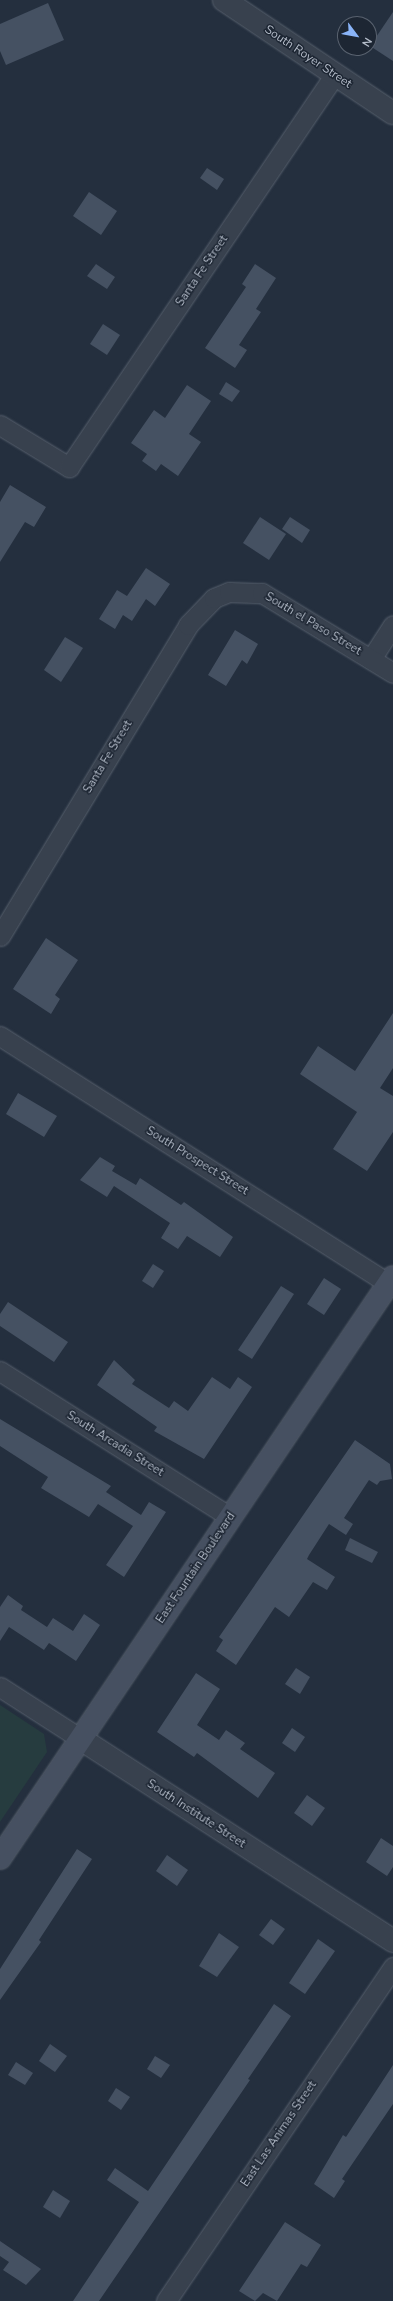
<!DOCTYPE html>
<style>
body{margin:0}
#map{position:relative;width:393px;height:2301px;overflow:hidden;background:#242f3e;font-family:"Nunito Sans",sans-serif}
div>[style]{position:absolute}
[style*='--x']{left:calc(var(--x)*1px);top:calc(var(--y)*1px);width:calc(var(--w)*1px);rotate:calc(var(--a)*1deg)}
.green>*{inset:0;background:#263c3f}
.building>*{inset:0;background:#455162}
.roads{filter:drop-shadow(0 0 1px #565f6c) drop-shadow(0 0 1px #565f6c)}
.minor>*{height:19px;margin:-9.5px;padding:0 9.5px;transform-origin:9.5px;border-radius:9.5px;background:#38414e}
.tertiary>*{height:22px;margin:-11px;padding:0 11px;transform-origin:11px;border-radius:11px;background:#38414e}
.secondary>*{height:22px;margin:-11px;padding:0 11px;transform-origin:11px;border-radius:11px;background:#465061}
span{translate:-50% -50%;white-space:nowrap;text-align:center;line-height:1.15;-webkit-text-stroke:3px #1d2633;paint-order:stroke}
.street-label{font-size:12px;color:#b4bcc9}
.north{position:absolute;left:337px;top:16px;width:40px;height:40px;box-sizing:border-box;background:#1d2633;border:1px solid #59626f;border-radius:50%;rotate:122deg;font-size:11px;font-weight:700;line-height:16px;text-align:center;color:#b4bcc9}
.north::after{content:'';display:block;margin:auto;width:14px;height:18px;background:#8ab4f8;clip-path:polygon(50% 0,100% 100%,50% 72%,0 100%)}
</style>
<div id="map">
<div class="green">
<i style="clip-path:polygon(0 1705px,44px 1734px,47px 1752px,0 1822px)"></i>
</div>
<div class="building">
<i style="clip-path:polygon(48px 3px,64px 40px,6px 65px,0 51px,0 24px)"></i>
<i style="clip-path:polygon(393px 12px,393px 61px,370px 46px)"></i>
<i style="clip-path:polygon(207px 168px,224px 179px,217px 190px,200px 178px)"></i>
<i style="clip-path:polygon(89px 192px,117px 211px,101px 235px,73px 216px)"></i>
<i style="clip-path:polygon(96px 264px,115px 277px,107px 289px,87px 276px)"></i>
<i style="clip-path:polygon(255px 264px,276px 278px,256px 309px,261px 312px,239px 345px,247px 350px,235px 368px,205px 348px,246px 287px,242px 284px)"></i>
<i style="clip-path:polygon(103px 324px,120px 335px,107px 355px,90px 344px)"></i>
<i style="clip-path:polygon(226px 382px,240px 391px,232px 402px,219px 394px)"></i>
<i style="clip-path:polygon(187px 385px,211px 401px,189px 434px,201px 442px,178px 476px,161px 464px,156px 471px,142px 461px,147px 454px,131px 443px,154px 410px,165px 418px)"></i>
<i style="clip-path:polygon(10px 485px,46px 507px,34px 527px,25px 522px,0 562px,0 502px)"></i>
<i style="clip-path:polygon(260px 517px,286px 534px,269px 560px,243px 543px)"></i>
<i style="clip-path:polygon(290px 517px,310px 530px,302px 543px,282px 529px)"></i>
<i style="clip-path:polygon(146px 568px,170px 584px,155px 606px,146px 599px,132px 621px,123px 615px,115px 629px,99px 619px,117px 590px,127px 596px)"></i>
<i style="clip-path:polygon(235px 630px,258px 644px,247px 664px,242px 660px,226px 686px,208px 675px)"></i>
<i style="clip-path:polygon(65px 637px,83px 648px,61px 682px,44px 670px)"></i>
<i style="clip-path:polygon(46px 938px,78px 960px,55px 995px,60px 999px,51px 1014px,13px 989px)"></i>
<i style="clip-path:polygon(393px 1013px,393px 1068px,380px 1088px,393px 1096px,393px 1132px,367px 1171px,333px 1149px,357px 1112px,300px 1074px,318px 1046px,355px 1071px)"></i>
<i style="clip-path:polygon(18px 1093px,57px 1116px,44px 1137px,6px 1114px)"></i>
<i style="clip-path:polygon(100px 1157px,115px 1166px,112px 1171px,136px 1185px,140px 1178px,181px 1205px,184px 1202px,233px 1237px,220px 1257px,187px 1236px,178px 1249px,161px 1238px,170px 1223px,114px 1186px,107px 1197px,80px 1180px)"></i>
<i style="clip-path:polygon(153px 1264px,164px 1271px,153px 1288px,142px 1281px)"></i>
<i style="clip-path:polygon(324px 1278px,341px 1289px,324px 1315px,307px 1304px)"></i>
<i style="clip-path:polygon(281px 1286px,294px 1294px,252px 1359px,238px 1350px)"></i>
<i style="clip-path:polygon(8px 1302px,68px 1342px,54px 1362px,0 1326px,0 1314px)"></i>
<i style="clip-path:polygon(114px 1360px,135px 1380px,132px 1384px,169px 1408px,174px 1401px,188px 1411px,212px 1377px,230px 1389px,238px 1377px,252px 1387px,204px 1459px,154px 1431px,157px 1427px,97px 1385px)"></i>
<i style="clip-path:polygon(0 1419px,111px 1486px,106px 1492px,141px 1515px,149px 1502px,166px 1512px,124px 1577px,106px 1565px,133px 1526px,98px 1504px,89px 1517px,41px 1488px,48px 1477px,0 1446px)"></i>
<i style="clip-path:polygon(355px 1440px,390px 1464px,392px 1479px,380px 1481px,377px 1485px,369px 1480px,344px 1518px,353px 1524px,346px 1535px,329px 1524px,309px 1555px,307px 1559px,335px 1577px,327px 1590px,313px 1582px,289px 1617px,275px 1607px,236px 1665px,216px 1651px,223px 1640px,219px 1637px)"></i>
<i style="clip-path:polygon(350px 1538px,378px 1552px,372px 1563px,345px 1550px)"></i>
<i style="clip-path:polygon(8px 1595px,23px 1606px,21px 1610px,47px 1627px,53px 1618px,73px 1631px,84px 1614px,100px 1625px,76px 1661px,49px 1643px,44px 1650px,9px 1627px,0 1641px,0 1607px)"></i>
<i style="clip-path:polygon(296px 1668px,310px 1677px,300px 1694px,285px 1684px)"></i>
<i style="clip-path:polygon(196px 1673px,220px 1689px,197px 1725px,219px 1740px,226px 1730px,245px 1743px,240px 1749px,275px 1773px,258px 1798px,197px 1753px,194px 1757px,157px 1732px)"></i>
<i style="clip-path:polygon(292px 1728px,305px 1737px,295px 1752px,282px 1743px)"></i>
<i style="clip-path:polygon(307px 1795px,325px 1808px,312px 1826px,294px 1813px)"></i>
<i style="clip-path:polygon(381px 1838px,393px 1846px,393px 1867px,387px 1876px,366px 1862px)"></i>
<i style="clip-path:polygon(77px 1849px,92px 1859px,39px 1940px,41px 1942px,0 2000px,0 1969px)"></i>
<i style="clip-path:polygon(167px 1855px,188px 1870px,177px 1886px,156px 1871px)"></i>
<i style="clip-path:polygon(271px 1919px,285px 1929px,273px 1945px,259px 1935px)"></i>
<i style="clip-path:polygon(219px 1933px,239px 1947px,217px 1977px,199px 1966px)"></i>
<i style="clip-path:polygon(318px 1939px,335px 1951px,305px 1994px,289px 1983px)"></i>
<i style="clip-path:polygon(274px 2004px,291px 2016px,248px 2079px,250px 2080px,99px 2301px,73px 2301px,139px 2202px,107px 2180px,115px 2168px,148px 2191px)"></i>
<i style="clip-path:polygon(50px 2044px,67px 2056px,55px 2072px,39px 2061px)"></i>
<i style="clip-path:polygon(155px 2056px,170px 2065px,161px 2078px,147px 2069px)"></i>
<i style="clip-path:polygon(16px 2062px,33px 2073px,25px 2085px,8px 2075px)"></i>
<i style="clip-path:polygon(393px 2065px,393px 2104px,342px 2179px,345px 2181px,334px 2198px,314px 2184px,343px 2135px,346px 2137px)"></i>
<i style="clip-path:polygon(116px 2088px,130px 2097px,121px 2110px,108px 2101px)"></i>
<i style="clip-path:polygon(53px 2190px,70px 2201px,60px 2218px,43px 2207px)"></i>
<i style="clip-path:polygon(285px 2222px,321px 2245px,307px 2267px,301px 2264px,277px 2301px,263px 2293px,255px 2301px,239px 2291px)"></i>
<i style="clip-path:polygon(0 2241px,41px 2269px,26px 2285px,3px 2270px,9px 2262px,0 2256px)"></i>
</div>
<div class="roads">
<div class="minor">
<i style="--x:0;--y:425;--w:81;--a:31.3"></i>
<i style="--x:69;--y:467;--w:475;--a:-55.9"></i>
<i style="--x:371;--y:659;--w:40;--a:-57.1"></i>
<i style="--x:0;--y:936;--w:363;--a:-58.8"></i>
<i style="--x:188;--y:625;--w:37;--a:-46"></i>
<i style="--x:214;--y:598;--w:16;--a:-22"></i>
<i style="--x:229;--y:592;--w:33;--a:2"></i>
<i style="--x:262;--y:593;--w:153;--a:31.4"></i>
<i style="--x:0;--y:1036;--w:466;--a:32.5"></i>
<i style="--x:0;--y:1371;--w:272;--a:32.4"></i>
<i style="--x:0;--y:1687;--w:96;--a:32.7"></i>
<i style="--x:166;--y:2301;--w:404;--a:-55.8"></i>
</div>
<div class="tertiary">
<i style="--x:224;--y:0;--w:203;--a:33.8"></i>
<i style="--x:81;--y:1739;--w:372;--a:32.9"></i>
</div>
<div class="secondary">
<i style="--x:0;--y:1858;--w:701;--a:-55.92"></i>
</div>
</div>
<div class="street-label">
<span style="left:308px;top:57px;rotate:34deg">South Royer Street</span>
<span style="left:202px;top:271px;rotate:-56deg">Santa Fe Street</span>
<span style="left:313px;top:624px;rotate:31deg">South el Paso Street</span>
<span style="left:108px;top:757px;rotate:-59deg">Santa Fe Street</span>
<span style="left:197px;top:1161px;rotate:32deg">South Prospect Street</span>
<span style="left:115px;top:1444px;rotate:32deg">South Arcadia Street</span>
<span style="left:196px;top:1568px;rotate:-56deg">East Fountain Boulevard</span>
<span style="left:196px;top:1814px;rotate:33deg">South Institute Street</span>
<span style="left:279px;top:2134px;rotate:-56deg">East Las Animas Street</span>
</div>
<div class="north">N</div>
</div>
